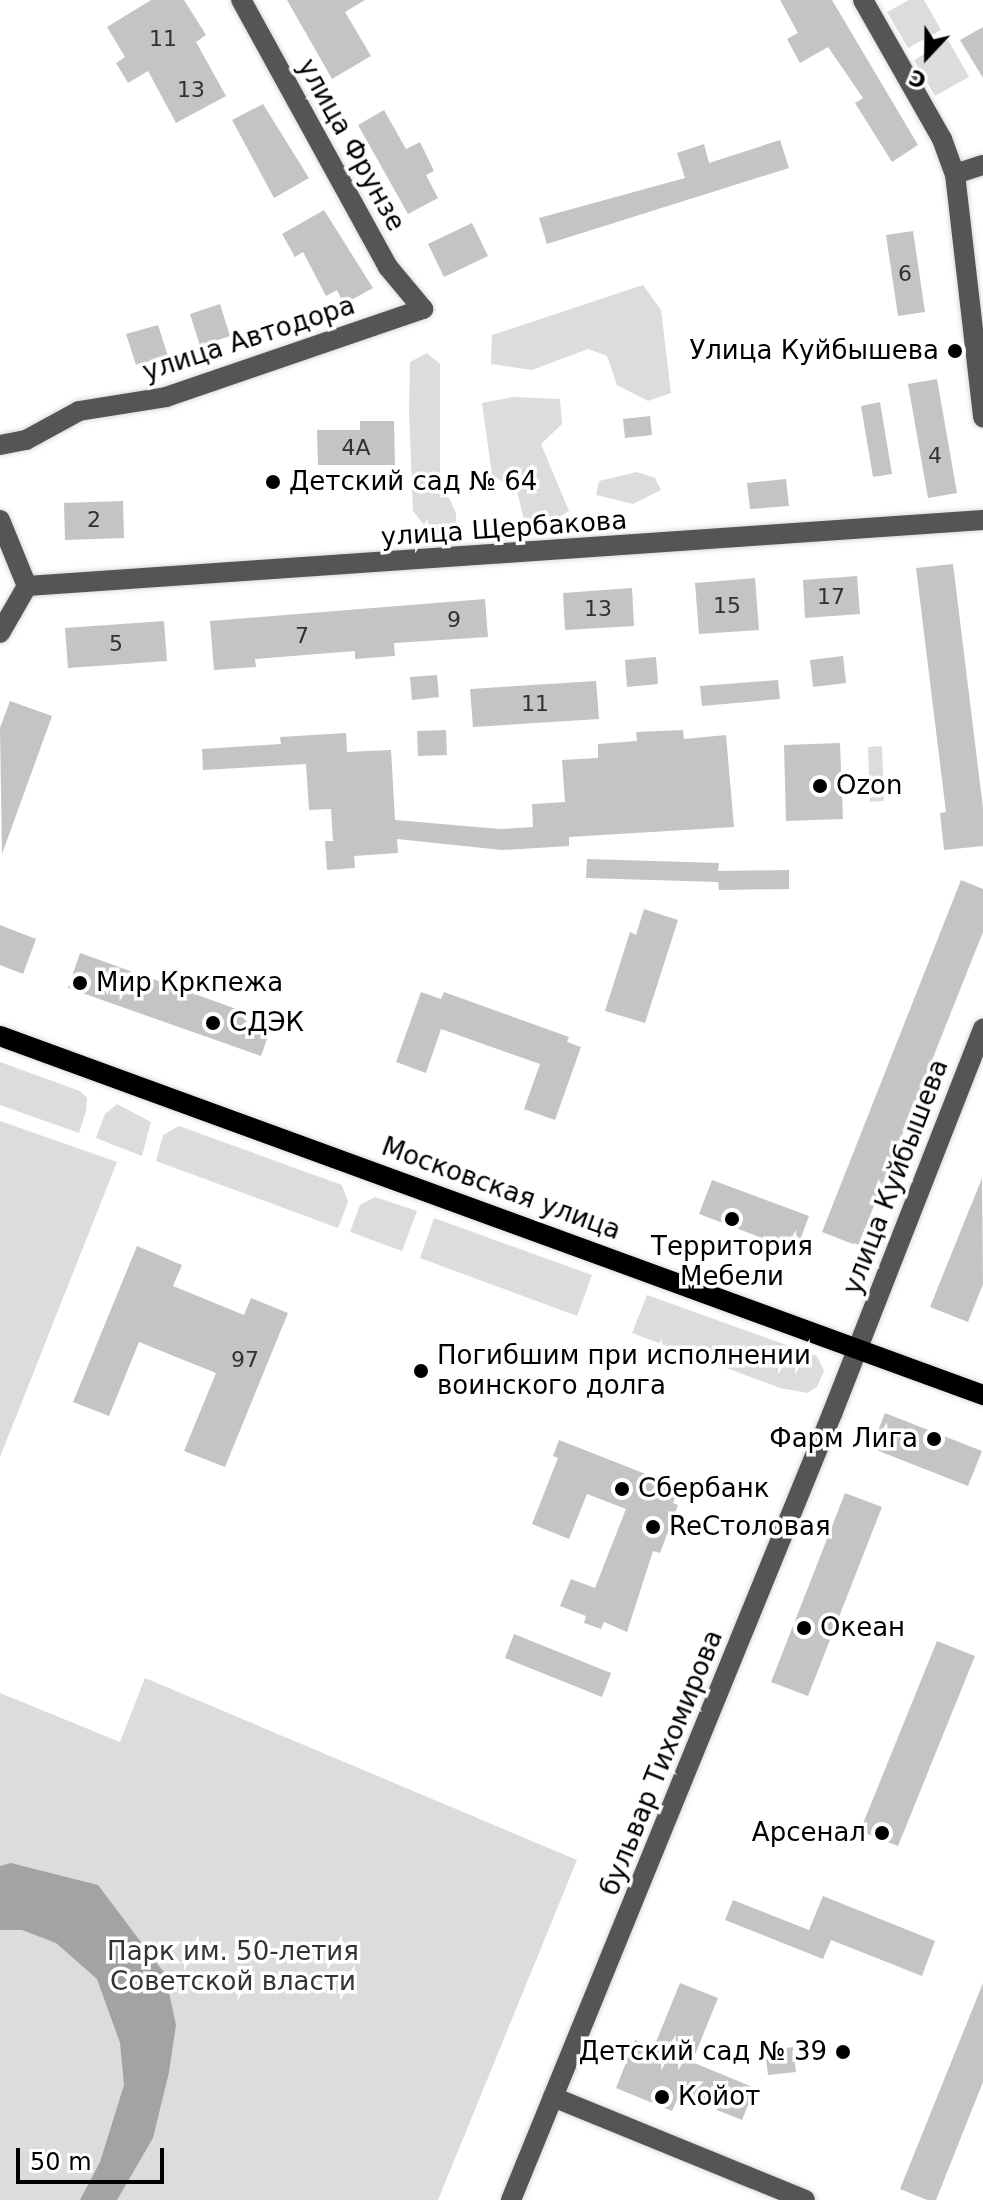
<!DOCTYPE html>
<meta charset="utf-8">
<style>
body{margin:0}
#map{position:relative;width:983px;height:2200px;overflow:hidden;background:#fff;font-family:"DejaVu Sans",sans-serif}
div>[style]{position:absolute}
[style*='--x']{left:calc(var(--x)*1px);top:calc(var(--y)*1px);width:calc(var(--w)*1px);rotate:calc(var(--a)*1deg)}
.green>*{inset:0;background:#dcdcdc}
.water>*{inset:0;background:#a3a3a3}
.building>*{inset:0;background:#c4c4c4}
.roads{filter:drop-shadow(0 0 2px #dbdbdb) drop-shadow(0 0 2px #dbdbdb)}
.minor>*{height:20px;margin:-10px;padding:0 10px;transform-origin:10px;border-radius:10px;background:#555}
.major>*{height:20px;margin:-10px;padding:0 10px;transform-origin:10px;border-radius:10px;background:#000}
.dots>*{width:22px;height:22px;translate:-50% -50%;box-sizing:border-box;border:4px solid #fff;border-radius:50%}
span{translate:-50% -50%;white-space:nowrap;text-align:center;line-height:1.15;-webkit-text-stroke:7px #fff;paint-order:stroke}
.number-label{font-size:22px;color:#313131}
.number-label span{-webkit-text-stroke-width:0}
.street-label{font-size:26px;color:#000}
.poi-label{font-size:26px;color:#000}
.right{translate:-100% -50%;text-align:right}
.left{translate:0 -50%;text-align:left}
.park-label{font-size:26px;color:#333}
.north{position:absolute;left:887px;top:16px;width:80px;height:80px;-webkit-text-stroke:6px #fff;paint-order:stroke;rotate:202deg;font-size:22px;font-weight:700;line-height:32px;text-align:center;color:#000}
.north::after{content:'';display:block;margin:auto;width:28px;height:36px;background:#000;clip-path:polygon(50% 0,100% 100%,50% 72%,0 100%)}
.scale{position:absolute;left:16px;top:2148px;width:148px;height:36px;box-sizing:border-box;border:4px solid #000;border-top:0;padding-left:10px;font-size:24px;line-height:28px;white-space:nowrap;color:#000;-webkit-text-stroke:6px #fff;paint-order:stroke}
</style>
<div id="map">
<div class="green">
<i style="clip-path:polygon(909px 0,924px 0,941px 30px,908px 48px,887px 12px)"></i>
<i style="clip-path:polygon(948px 40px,969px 77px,935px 96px,914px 60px)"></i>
<i style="clip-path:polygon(643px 285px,661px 310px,671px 393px,648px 401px,617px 385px,607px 356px,588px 349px,532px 370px,491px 364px,492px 335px)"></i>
<i style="clip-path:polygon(427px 353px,440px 364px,440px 478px,456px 513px,456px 528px,432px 535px,413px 511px,409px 411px,410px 362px)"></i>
<i style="clip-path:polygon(513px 397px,560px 399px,562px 424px,541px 444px,569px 511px,553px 521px,525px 525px,517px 491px,492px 475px,482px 403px)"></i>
<i style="clip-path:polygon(637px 472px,655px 478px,661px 490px,633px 504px,596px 495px,599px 481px)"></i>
<i style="clip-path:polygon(882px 746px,884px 801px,870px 802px,868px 747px)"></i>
<i style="clip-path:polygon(0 1062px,80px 1091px,87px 1098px,86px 1111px,79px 1133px,0 1105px)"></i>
<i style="clip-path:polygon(117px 1104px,151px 1122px,142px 1156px,96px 1138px,105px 1114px)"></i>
<i style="clip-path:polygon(0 1121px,117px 1162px,0 1457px)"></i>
<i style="clip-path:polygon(179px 1126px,342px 1185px,348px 1202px,338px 1228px,156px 1161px,163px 1135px)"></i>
<i style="clip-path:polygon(375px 1197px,417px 1211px,402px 1251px,350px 1232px,360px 1205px)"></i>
<i style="clip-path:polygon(434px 1218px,592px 1275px,577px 1316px,420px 1258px)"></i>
<i style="clip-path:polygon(647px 1295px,817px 1356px,824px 1371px,817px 1387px,807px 1393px,780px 1388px,632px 1333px)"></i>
<i style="clip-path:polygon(145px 1678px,577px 1860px,438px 2200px,0 2200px,0 1693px,120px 1742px)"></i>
</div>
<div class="water">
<i style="clip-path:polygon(11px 1863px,98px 1885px,165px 1974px,176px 2025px,169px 2072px,153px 2138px,117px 2200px,80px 2200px,100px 2162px,124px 2085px,120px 2043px,97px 1979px,56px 1943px,22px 1930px,0 1930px,0 1866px)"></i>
</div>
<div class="building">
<i style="clip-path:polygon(151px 0,184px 0,206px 35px,196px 42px,226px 96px,176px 123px,148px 71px,128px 83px,116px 63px,125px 57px,107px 27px)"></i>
<i style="clip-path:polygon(287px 0,365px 0,345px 12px,371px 56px,332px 79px)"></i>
<i style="clip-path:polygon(780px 0,832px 0,918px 145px,892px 162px,855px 103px,863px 98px,828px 47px,800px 63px,787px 39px,798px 33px)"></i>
<i style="clip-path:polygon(983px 27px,983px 78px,960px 40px)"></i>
<i style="clip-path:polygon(263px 104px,309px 178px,274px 198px,232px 120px)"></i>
<i style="clip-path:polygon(384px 110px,406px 149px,420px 142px,434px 171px,426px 175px,438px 198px,408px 214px,358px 125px)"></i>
<i style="clip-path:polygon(780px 140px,789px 168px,547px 244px,539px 218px,685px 178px,677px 153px,704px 144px,709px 163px)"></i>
<i style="clip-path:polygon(324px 210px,373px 288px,344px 304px,337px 290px,326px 296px,303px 252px,295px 257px,282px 234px)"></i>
<i style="clip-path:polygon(472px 223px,488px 256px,444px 277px,428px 244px)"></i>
<i style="clip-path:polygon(913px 231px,925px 312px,898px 316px,886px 235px)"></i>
<i style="clip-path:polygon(220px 304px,230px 336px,200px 346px,190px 314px)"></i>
<i style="clip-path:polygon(158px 325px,168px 356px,136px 365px,126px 334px)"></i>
<i style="clip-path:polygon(937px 379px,957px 493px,928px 498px,908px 384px)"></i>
<i style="clip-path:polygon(880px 402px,892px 474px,873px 477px,861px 406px)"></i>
<i style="clip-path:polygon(650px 416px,652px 435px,625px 438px,623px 419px)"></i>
<i style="clip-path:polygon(360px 421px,394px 421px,395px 465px,318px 465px,317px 430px,360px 430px)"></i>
<i style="clip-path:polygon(786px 479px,789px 506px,750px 509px,747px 483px)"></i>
<i style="clip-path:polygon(123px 501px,124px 538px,65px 540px,64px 503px)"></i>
<i style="clip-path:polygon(953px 564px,983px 808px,983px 846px,944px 850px,940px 813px,946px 812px,916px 568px)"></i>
<i style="clip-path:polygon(857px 576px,860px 614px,805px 618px,803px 580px)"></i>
<i style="clip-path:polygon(755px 578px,759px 630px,699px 634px,695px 583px)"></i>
<i style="clip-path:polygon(632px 588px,634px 626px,565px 630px,563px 593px)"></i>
<i style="clip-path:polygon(485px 599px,488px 637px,394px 643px,395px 656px,355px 659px,355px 651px,255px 659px,256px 667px,214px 670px,210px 621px)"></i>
<i style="clip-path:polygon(164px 621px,167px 661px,68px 668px,65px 628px)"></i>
<i style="clip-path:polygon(843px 656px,846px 683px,813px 687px,810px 660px)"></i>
<i style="clip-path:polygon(656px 657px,658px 684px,627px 687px,625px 660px)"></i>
<i style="clip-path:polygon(437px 675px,439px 697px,412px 700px,410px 677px)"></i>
<i style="clip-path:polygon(778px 680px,780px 699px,702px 706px,700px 686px)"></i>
<i style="clip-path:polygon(596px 681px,599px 719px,473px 727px,470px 689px)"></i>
<i style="clip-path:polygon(10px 701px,52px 716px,2px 854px,0 728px)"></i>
<i style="clip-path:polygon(446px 730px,447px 755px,418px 756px,417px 731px)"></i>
<i style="clip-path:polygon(683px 730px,684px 739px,726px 735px,734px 827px,569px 837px,569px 846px,502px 850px,397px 839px,398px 853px,354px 856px,355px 868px,327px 870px,325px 841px,333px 841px,331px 809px,309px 810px,306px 764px,203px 770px,202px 749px,281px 744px,280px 737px,346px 733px,347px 752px,391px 750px,395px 820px,500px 829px,533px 827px,532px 804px,565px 802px,562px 760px,598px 758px,598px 744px,637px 741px,636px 732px)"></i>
<i style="clip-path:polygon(840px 743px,843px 819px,786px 821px,784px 745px)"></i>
<i style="clip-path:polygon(587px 859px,719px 863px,718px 871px,789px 870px,789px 889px,719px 890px,718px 882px,586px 878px)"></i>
<i style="clip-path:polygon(961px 880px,983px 889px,983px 932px,858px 1246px,822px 1232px)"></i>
<i style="clip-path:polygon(644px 909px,678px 920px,645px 1023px,605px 1011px,630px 932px,636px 935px)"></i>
<i style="clip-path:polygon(0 925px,36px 939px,23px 974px,0 965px)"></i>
<i style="clip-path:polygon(80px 953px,273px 1022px,261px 1056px,68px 988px)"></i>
<i style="clip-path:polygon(421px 992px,441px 999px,444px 992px,569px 1037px,567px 1042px,581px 1047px,555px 1120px,524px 1109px,540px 1064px,441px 1029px,426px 1073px,396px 1062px)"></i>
<i style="clip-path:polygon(982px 1178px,983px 1284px,968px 1322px,930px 1307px)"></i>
<i style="clip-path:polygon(712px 1180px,809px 1216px,796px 1251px,699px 1214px)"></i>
<i style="clip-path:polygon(137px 1246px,182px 1265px,173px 1286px,244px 1315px,251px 1298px,288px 1313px,225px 1467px,184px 1451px,216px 1373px,139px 1342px,109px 1416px,73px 1402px)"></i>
<i style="clip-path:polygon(885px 1413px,982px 1451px,968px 1486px,871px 1448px)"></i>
<i style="clip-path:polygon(559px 1440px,679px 1487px,673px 1503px,678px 1505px,660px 1553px,653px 1551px,627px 1632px,604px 1622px,601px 1629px,584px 1623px,586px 1616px,560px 1606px,571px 1579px,595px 1588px,626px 1509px,587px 1494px,569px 1539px,532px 1524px,558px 1458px,553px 1456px)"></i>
<i style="clip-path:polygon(845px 1493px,882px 1507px,808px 1696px,771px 1682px)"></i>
<i style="clip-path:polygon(514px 1634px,611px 1673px,602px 1697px,505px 1658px)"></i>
<i style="clip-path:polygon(937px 1641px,975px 1656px,898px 1846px,860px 1831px)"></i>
<i style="clip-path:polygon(823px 1896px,935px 1941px,922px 1976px,831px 1940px,823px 1959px,725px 1920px,733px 1900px,809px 1930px)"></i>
<i style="clip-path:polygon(680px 1983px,718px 1998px,692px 2062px,755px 2088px,742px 2120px,679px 2095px,672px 2111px,616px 2088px,635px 2040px,654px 2047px)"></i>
<i style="clip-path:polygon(983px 1983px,983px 2082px,936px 2200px,927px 2200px,900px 2189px)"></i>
<i style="clip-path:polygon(793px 2047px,796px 2072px,768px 2075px,765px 2051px)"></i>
</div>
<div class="roads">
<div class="minor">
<i style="--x:863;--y:0;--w:160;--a:60.4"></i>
<i style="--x:942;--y:139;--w:37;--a:70"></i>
<i style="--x:955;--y:174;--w:245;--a:83.4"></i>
<i style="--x:955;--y:174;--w:29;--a:-18"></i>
<i style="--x:0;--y:445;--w:26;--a:-11"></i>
<i style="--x:26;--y:440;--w:60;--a:-28.7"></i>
<i style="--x:79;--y:411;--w:88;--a:-9.1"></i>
<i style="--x:166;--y:397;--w:272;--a:-18.9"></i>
<i style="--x:423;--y:309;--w:55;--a:-129.8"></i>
<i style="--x:388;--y:267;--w:305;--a:-118.8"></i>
<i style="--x:0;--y:520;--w:71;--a:67.8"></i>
<i style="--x:27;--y:586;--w:958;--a:-3.95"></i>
<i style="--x:0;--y:633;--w:54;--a:-60.1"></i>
<i style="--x:553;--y:2097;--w:272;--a:22.2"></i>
<i style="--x:511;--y:2200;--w:849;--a:-67.79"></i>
<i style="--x:832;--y:1414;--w:414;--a:-68.6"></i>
</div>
<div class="major">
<i style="--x:0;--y:1036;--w:1047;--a:20.06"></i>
</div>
</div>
<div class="dots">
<i style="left:955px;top:351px;background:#000"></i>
<i style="left:273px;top:482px;background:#000"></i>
<i style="left:820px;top:786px;background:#000"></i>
<i style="left:80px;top:983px;background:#000"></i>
<i style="left:213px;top:1023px;background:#000"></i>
<i style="left:732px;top:1219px;background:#000"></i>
<i style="left:421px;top:1371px;background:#000"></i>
<i style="left:934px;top:1439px;background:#000"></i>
<i style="left:622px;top:1489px;background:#000"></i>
<i style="left:653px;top:1527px;background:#000"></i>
<i style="left:804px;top:1628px;background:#000"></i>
<i style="left:882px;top:1833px;background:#000"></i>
<i style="left:843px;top:2052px;background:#000"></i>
<i style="left:662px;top:2097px;background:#000"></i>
</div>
<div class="number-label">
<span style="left:163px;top:39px">11</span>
<span style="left:191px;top:90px">13</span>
<span style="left:905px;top:274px">6</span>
<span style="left:356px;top:448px">4А</span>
<span style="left:935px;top:456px">4</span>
<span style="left:94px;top:520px">2</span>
<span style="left:831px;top:597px">17</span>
<span style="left:727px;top:606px">15</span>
<span style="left:598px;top:609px">13</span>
<span style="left:454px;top:620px">9</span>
<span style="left:302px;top:636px">7</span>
<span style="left:116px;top:644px">5</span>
<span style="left:535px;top:704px">11</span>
<span style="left:245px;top:1360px">97</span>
</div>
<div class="street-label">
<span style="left:351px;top:145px;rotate:61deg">улица Фрунзе</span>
<span style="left:249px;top:339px;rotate:-18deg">улица Автодора</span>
<span style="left:504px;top:529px;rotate:-4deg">улица Щербакова</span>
<span style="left:896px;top:1177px;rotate:-69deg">улица Куйбышева</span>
<span style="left:501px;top:1189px;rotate:20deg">Московская улица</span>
<span style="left:662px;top:1763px;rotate:-68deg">бульвар Тихомирова</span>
</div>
<div class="poi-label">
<span class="right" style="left:939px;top:351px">Улица Куйбышева</span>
<span class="left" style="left:289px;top:482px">Детский сад № 64</span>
<span class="left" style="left:836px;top:786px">Ozon</span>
<span class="left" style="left:96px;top:983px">Мир Кркпежа</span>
<span class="left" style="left:229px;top:1023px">СДЭК</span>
<span style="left:732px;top:1262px">Территория<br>Мебели</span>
<span class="left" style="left:437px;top:1371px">Погибшим при исполнении<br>воинского долга</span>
<span class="right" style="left:918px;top:1439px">Фарм Лига</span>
<span class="left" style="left:638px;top:1489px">Сбербанк</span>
<span class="left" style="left:669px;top:1527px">ReСтоловая</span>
<span class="left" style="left:820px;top:1628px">Океан</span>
<span class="right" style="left:866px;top:1833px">Арсенал</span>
<span class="right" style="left:827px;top:2052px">Детский сад № 39</span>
<span class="left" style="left:678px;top:2097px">Койот</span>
</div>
<div class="park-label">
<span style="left:233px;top:1967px">Парк им. 50-летия<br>Советской власти</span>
</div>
<div class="north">С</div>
<div class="scale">50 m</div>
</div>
